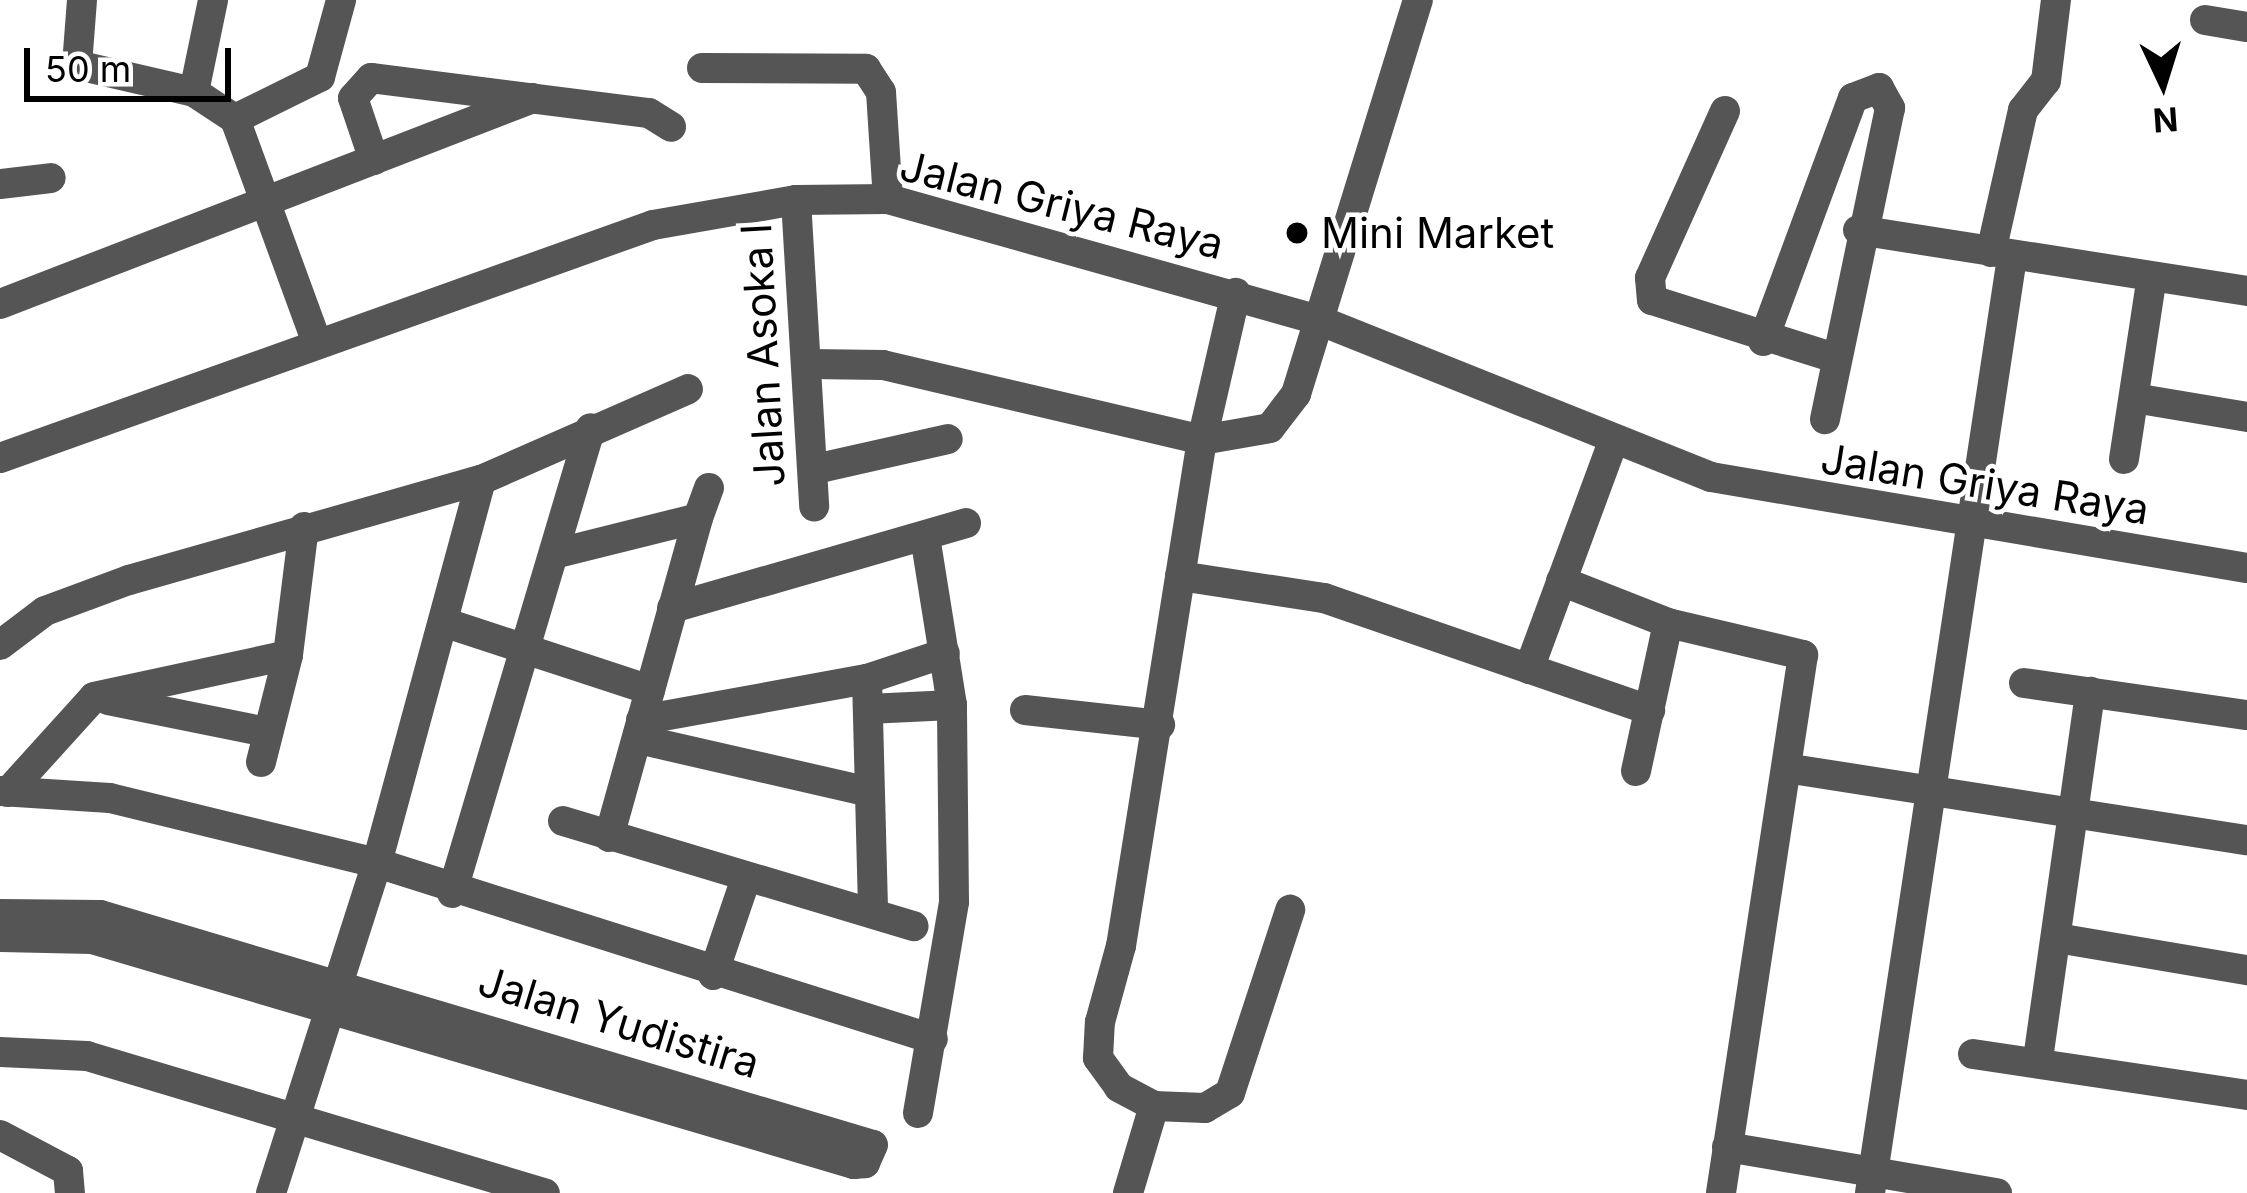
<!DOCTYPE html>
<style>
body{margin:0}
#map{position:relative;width:2247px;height:1193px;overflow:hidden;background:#fff;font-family:Inter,sans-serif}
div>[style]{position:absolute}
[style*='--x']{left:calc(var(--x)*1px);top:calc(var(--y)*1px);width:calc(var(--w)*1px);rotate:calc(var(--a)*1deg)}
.minor>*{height:30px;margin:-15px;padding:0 15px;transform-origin:15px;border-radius:15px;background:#555}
.dots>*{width:33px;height:33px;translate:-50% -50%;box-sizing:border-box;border:6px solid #fff;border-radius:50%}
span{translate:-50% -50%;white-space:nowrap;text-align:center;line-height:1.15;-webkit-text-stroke:9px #fff;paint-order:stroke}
.street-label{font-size:42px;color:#000}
.poi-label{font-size:42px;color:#000}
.left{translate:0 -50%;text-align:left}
.north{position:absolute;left:2103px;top:24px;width:120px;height:120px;-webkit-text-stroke:9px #fff;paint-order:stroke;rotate:176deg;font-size:33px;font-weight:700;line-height:48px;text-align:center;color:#000}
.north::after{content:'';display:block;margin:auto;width:42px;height:54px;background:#000;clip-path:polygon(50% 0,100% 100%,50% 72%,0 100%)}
.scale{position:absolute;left:24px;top:48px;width:207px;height:54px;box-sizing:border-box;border:6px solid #000;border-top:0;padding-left:15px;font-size:36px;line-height:42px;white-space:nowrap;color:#000;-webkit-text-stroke:9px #fff;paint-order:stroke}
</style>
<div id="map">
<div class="minor">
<i style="--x:82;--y:0;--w:65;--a:94.4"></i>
<i style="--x:77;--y:65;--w:120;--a:13"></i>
<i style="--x:194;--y:92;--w:49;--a:33.4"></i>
<i style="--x:235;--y:119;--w:239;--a:69.9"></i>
<i style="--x:2205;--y:20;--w:43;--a:9.5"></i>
<i style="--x:702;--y:68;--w:164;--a:0.3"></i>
<i style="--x:866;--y:69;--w:27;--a:57"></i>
<i style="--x:881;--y:92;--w:107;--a:86.3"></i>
<i style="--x:194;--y:92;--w:94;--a:-78.3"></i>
<i style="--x:1725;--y:111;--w:183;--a:114.2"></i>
<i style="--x:1650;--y:278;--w:22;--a:85"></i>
<i style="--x:1652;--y:300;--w:192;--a:17.6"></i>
<i style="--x:235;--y:119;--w:95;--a:-26.3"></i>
<i style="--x:320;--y:77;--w:80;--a:-74.7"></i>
<i style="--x:374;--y:160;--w:65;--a:-108.7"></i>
<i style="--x:353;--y:98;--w:27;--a:-48"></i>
<i style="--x:371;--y:78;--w:280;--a:7.2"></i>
<i style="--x:649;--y:113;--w:26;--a:32"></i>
<i style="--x:0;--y:184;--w:51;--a:-6.7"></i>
<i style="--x:796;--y:200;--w:307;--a:86.6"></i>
<i style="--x:1858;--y:230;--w:394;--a:8.9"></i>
<i style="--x:1991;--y:252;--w:146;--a:-77.3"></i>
<i style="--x:2023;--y:110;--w:37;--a:-52"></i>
<i style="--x:2046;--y:81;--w:82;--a:-83"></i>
<i style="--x:0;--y:304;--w:571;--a:-21.13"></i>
<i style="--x:1763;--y:341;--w:259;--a:-69.7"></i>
<i style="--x:1853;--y:98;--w:28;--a:-21"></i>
<i style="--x:1879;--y:88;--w:23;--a:61"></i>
<i style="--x:1890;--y:108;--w:318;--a:101.8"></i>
<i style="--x:810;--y:364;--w:73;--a:0.8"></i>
<i style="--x:883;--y:365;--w:328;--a:13.2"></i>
<i style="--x:1202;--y:440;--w:69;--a:-10"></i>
<i style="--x:1270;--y:428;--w:43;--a:-52.6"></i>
<i style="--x:1296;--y:394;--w:412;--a:-72.8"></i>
<i style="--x:2134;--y:398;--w:115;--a:9.5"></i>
<i style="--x:0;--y:458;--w:693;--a:-19.64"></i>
<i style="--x:653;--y:225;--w:145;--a:-9.9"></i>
<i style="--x:796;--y:200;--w:92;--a:-0.6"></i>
<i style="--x:888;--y:199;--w:450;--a:15.7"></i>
<i style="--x:1321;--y:321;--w:420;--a:21.8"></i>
<i style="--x:1711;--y:477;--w:544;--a:9.64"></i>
<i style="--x:2124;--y:459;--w:184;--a:-81.3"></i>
<i style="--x:815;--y:469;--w:136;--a:-12.7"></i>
<i style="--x:554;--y:554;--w:148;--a:-14"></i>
<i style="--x:698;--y:518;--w:32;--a:-70"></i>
<i style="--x:1180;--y:576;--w:146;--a:8.7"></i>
<i style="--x:1324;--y:598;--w:345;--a:19"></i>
<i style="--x:1561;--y:581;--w:115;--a:21.4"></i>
<i style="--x:1668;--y:623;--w:139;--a:13.3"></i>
<i style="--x:1803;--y:655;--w:544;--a:98.67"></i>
<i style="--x:672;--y:608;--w:306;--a:-16.1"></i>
<i style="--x:443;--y:622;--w:218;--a:18.2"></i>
<i style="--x:0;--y:645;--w:56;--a:-37.1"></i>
<i style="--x:45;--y:611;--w:90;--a:-20.3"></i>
<i style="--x:129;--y:580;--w:366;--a:-15.9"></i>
<i style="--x:481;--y:480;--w:226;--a:-23.7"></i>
<i style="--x:1529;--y:669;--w:242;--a:-69.7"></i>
<i style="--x:867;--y:679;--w:234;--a:88.5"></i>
<i style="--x:2024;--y:683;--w:225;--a:8.2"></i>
<i style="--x:108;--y:700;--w:162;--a:11.4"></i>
<i style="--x:868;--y:709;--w:84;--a:-2.7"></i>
<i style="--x:1025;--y:710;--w:136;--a:6.3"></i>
<i style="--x:641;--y:720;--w:230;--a:-10.3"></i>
<i style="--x:867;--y:679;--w:82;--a:-18.4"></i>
<i style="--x:638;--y:739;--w:237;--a:12.9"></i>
<i style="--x:261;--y:762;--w:110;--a:-75.8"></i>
<i style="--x:288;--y:655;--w:129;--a:-82.9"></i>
<i style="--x:1792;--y:769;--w:461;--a:8.9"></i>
<i style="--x:1636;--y:771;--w:151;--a:-77.8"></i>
<i style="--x:0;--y:791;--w:110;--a:3.6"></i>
<i style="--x:110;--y:798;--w:275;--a:13.7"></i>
<i style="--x:377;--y:863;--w:583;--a:17.57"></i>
<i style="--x:8;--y:792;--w:128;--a:-47.8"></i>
<i style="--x:94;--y:697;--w:198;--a:-12.2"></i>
<i style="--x:563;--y:821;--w:366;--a:16.7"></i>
<i style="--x:609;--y:837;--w:331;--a:-74.4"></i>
<i style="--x:452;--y:893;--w:485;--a:-73.4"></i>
<i style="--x:0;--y:914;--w:100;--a:0.6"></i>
<i style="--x:100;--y:915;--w:806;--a:16.57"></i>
<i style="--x:873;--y:1145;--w:20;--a:114"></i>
<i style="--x:865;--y:1163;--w:11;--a:175"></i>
<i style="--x:854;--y:1164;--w:795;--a:-163.55"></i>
<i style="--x:92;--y:939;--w:92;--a:-178.8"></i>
<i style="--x:2057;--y:938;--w:193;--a:9.6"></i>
<i style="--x:713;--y:975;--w:102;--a:-71.2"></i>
<i style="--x:0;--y:1052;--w:87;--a:2.6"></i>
<i style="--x:87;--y:1056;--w:478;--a:16.7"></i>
<i style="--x:1973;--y:1054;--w:277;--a:8.5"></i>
<i style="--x:2038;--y:1059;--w:371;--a:-81.9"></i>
<i style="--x:1154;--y:1106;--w:51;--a:2.2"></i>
<i style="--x:1205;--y:1108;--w:29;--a:-31"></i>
<i style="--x:1230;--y:1093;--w:193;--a:-71.8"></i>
<i style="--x:918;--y:1113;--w:214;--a:-80.3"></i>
<i style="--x:954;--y:902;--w:197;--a:-90.6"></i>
<i style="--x:952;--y:705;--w:170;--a:-99.1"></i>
<i style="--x:0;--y:1135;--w:77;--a:27.9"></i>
<i style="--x:68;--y:1171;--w:22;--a:85"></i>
<i style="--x:1727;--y:1147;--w:274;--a:9.7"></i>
<i style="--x:271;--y:1193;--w:347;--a:-72.2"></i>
<i style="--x:377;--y:863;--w:397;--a:-74.8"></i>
<i style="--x:1128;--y:1193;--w:91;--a:-73.4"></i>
<i style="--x:1154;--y:1106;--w:40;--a:-152"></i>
<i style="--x:1119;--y:1087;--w:36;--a:-126"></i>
<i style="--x:1098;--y:1058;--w:36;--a:-87"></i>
<i style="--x:1100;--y:1022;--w:79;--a:-74.6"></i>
<i style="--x:1121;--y:946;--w:512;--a:-80.91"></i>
<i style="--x:1202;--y:440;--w:151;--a:-77"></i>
<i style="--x:1870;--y:1193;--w:947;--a:-81.37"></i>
</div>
<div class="dots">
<i style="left:1297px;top:233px;background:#000"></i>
</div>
<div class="street-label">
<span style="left:1062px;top:205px;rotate:14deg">Jalan Griya Raya</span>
<span style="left:763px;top:355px;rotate:-93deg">Jalan Asoka I</span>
<span style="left:1985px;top:484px;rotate:9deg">Jalan Griya Raya</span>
<span style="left:619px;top:1022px;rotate:17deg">Jalan Yudistira</span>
</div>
<div class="poi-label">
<span class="left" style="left:1321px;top:233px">Mini Market</span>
</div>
<div class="north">N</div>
<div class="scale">50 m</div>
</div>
